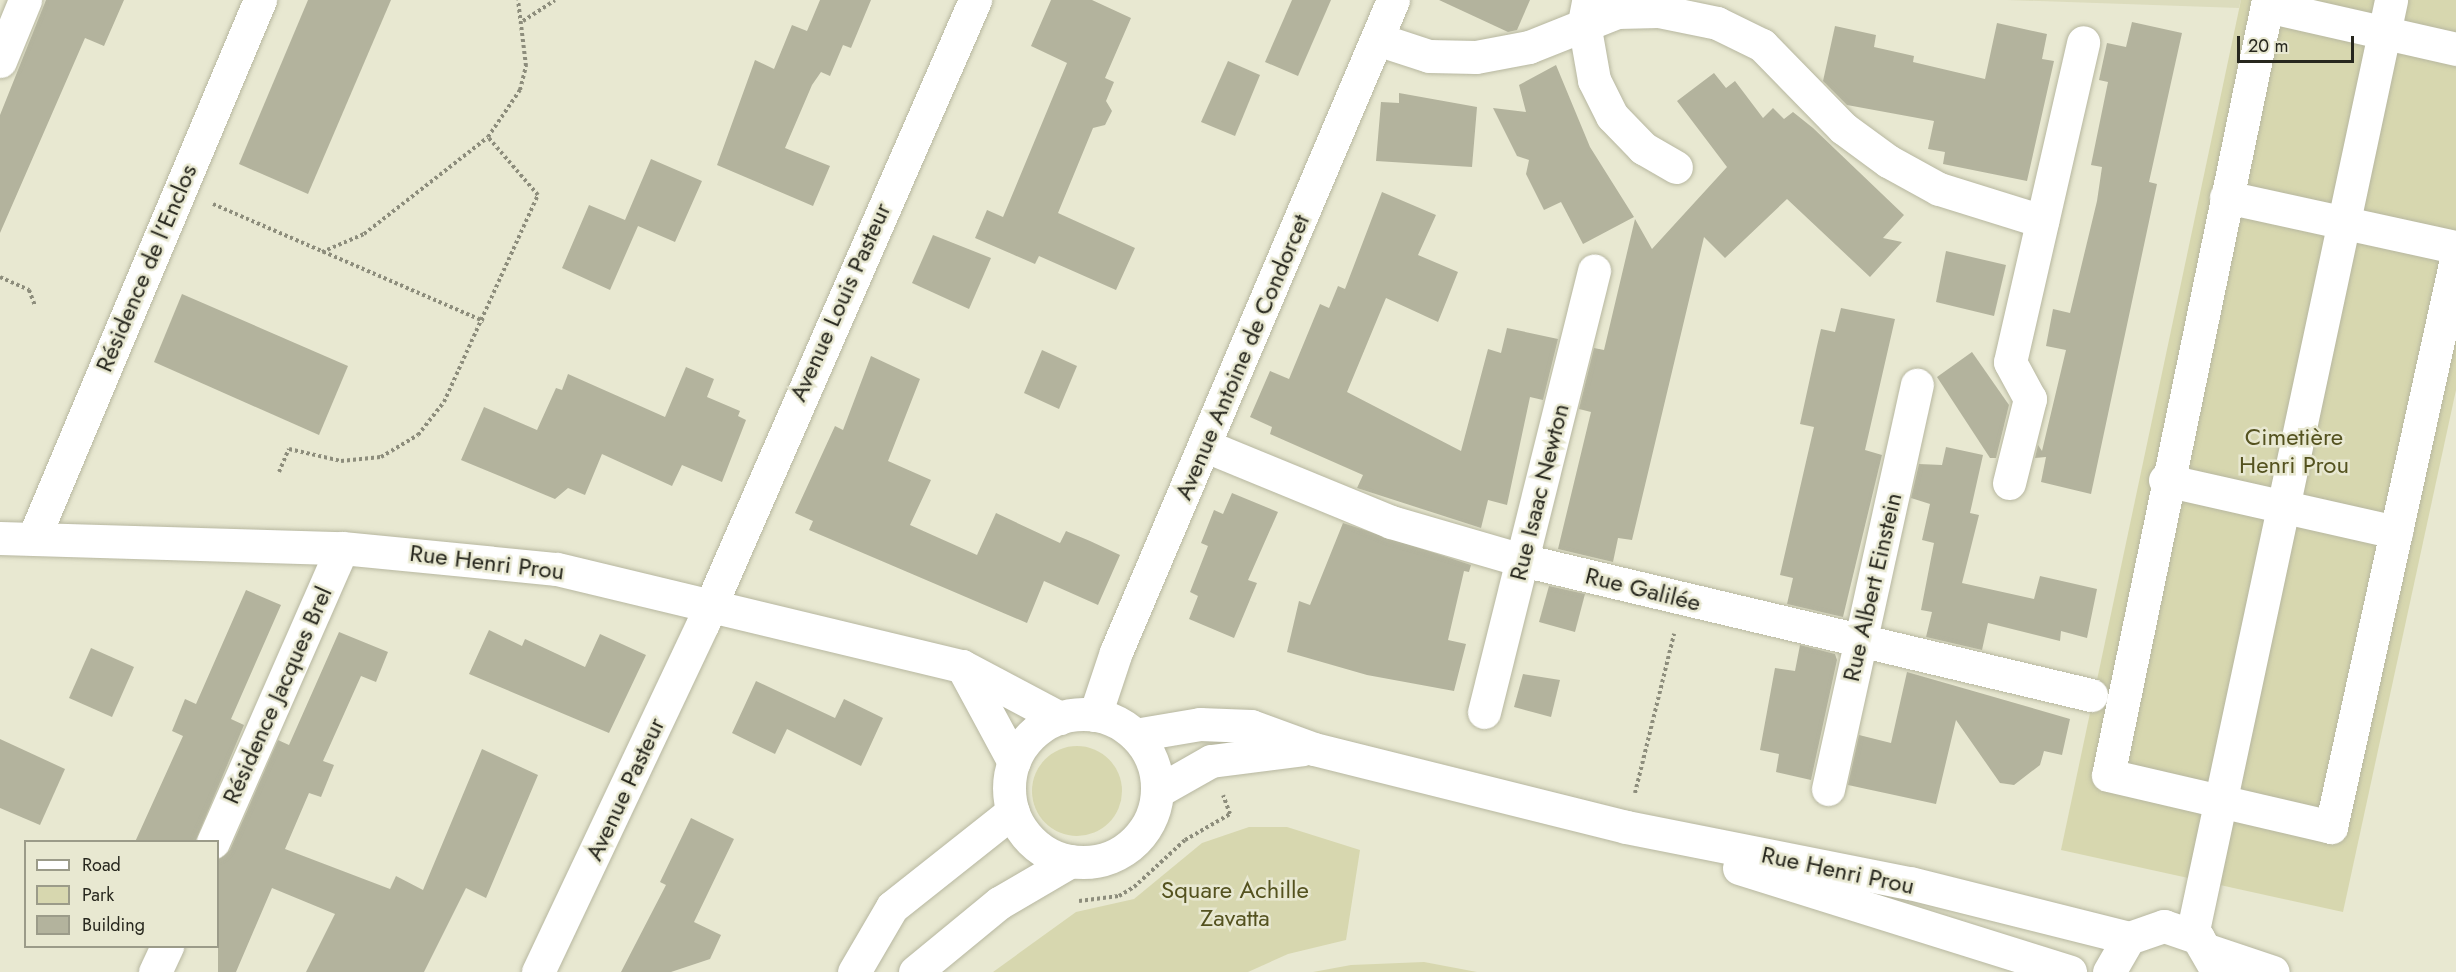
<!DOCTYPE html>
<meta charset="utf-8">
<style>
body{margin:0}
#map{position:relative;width:2456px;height:972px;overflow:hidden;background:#e8e8d1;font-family:Jost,sans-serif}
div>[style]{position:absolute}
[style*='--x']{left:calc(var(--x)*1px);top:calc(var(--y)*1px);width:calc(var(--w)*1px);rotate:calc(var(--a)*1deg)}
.built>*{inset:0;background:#dcdcbd}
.green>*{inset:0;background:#d7d7af}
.round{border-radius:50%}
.building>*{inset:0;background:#b3b39d}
.path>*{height:4px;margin-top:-2px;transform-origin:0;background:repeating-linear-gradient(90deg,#8d8d7c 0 3px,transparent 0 6px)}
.roads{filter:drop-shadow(0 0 2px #b7b7a0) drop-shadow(0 0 2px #b7b7a0)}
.minor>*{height:33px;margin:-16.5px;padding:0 16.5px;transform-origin:16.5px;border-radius:16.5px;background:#fff}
.minor>.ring{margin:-16.5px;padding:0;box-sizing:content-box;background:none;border:33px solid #fff;border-radius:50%}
span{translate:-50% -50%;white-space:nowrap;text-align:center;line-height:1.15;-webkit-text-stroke:5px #e8e8d1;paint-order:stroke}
.street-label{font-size:24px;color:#27271e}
.park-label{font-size:24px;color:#54521f}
.legend{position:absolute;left:24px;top:840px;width:195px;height:108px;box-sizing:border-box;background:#e8e8d1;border:2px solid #9b9b89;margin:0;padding:8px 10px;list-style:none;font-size:18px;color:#27271e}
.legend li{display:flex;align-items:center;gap:12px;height:30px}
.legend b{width:30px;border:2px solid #9b9b89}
.scale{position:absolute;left:2237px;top:36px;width:117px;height:27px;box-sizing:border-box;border:3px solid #27271e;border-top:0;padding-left:8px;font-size:18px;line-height:21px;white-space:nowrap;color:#27271e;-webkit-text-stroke:4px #e8e8d1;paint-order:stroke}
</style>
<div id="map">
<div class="built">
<i style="clip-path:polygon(2007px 0,2241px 0,2239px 8px)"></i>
</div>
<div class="green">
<i style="clip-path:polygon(2241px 0,2456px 0,2456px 390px,2343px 912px,2061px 850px)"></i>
<i class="round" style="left:1032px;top:746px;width:90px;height:90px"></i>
<i style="clip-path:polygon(1249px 827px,1287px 827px,1360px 850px,1346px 940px,1288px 954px,1248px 972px,993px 972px,1076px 912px,1134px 899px,1202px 843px)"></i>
<i style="clip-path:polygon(1424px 962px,1477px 972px,1313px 972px,1351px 965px)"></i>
</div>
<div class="building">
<i style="clip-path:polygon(46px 0,124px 0,104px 46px,85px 38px,0 233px,0 115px)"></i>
<i style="clip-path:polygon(308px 0,391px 0,308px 194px,239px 164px)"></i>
<i style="clip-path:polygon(820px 0,871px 0,851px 48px,843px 45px,830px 76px,821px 72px,812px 85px,785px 148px,830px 166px,813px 206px,717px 165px,755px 60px,774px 69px,792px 25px,807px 31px)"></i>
<i style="clip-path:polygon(1051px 0,1092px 0,1131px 18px,1105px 78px,1114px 82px,1106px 101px,1112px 111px,1105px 125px,1093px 128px,1058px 213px,1135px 248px,1116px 290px,1039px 256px,1035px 264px,975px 238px,987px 210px,1003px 217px,1067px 63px,1031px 46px)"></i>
<i style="clip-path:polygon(1292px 0,1331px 0,1298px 76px,1265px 62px)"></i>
<i style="clip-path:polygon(1439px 0,1530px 0,1517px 30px,1508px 32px)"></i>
<i style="clip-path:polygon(2132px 22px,2182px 33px,2149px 182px,2157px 184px,2091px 494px,2041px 482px,2046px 457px,2035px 458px,2038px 445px,2042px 451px,2066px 350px,2046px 346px,2053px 309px,2070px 313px,2097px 201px,2102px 167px,2091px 165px,2108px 82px,2099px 80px,2107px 43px,2126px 47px)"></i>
<i style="clip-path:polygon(1997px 23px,2047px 34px,2042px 59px,2054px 61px,2027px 181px,1943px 164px,1945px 152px,1928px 149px,1934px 121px,1847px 105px,1823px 81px,1835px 26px,1876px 35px,1874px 47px,1914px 56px,1913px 62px,1985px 79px)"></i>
<i style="clip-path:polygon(1228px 61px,1260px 75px,1235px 136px,1201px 122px)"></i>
<i style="clip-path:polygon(1556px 65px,1590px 147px,1634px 217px,1583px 244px,1561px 202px,1544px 210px,1526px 174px,1529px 160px,1517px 156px,1493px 108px,1526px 112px,1519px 85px)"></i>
<i style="clip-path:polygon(1714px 73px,1726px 88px,1735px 81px,1763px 118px,1773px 108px,1784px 119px,1793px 112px,1813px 128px,1904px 215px,1883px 238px,1902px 242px,1870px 277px,1787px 199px,1725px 258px,1704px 237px,1632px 540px,1618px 538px,1613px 562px,1558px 549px,1591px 412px,1579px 409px,1594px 348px,1604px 350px,1635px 219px,1652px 249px,1727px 167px,1677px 101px)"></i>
<i style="clip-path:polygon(1399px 93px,1477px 107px,1472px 167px,1376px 161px,1381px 102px,1399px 103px)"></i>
<i style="clip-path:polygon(651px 159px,702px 181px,675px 242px,638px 226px,610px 290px,562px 268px,589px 205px,625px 220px)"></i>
<i style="clip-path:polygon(1382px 192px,1436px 215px,1418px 255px,1458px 272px,1438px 322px,1386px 298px,1347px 392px,1461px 451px,1488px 349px,1501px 353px,1507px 328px,1558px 339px,1543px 400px,1530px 397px,1507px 505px,1488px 500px,1481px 528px,1357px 488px,1363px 475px,1270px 434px,1272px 427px,1250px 417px,1270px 371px,1289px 379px,1320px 304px,1329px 308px,1338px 286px,1345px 289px)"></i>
<i style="clip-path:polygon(933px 235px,991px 258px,969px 309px,912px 283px)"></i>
<i style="clip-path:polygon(1946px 251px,2006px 265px,1994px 316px,1936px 302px)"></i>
<i style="clip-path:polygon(182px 294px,348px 366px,319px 435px,154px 362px)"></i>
<i style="clip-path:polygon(1841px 308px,1895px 319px,1865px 450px,1882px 455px,1843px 617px,1787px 604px,1793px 578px,1780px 575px,1814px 427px,1800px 424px,1817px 346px,1821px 329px,1835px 332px)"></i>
<i style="clip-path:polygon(1042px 350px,1077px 366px,1059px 409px,1024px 393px)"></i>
<i style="clip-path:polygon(1972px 352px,2009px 405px,1996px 458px,1990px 458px,1937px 377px)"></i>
<i style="clip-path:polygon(871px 356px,920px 379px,888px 461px,931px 480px,910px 525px,977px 555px,996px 513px,1060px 543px,1066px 531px,1090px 541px,1120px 555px,1098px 605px,1044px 581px,1027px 623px,809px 530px,813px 521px,795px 513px,835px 426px,843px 430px)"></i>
<i style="clip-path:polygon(686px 367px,714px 379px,707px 397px,740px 411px,738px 416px,746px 420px,722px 482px,682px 465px,672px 486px,602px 454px,585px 495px,568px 488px,555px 499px,461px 460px,484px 407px,537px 430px,556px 388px,562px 390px,568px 374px,665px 417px)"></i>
<i style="clip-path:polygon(1946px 447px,1983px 455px,1970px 513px,1979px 515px,1962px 583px,2034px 599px,2040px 576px,2097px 589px,2087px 638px,2061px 631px,2060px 641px,1988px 623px,1982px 650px,1926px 637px,1932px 612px,1921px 610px,1934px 543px,1922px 540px,1930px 504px,1911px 498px,1919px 464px,1942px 465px)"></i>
<i style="clip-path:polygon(1232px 493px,1278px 512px,1248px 580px,1257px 583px,1234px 638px,1189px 619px,1198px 596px,1190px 592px,1208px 546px,1201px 543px,1214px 510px,1223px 514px)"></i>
<i style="clip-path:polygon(1343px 523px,1471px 565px,1469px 572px,1464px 571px,1448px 640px,1466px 644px,1454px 691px,1367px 675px,1287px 652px,1299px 601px,1310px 605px)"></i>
<i style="clip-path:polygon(1549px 586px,1585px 594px,1575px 632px,1539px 622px)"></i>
<i style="clip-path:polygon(246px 590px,281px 605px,231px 719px,244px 725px,195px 842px,135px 842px,183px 736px,172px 731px,185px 699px,196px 704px)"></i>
<i style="clip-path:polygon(489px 630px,522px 646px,525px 639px,585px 667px,600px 634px,646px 655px,609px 733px,469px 674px)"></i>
<i style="clip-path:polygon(339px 632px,388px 652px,376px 682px,361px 676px,323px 761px,334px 765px,321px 797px,309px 793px,285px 849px,390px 889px,396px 876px,423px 890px,482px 749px,538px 775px,486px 898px,466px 888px,424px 972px,306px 972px,335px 914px,272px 888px,236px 972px,218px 972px,218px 860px,230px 850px,278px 740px,289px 745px)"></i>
<i style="clip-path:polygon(1800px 645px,1835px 654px,1837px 660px,1811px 780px,1776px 772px,1779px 754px,1760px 750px,1775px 668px,1795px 671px)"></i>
<i style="clip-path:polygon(91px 648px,134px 667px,112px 717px,69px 698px)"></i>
<i style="clip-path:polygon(1907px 672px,2070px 719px,2062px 755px,2044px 751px,2040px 765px,2014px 785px,2000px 783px,1956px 720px,1936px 804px,1848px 785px,1859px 735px,1891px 743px)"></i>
<i style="clip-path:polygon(1523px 674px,1560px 680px,1551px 717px,1514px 707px)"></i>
<i style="clip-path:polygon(756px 681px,835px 718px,844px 699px,883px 718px,861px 766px,787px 729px,775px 754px,732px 733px)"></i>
<i style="clip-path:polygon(0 739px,65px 769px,40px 825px,0 808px)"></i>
<i style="clip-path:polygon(691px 818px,734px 839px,694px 922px,721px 935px,710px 959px,671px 972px,621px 972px,666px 885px,660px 882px)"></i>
</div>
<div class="path">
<i style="--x:523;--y:21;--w:38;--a:-33"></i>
<i style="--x:213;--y:204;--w:295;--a:23.4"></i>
<i style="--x:322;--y:252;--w:46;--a:-23.2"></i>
<i style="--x:364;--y:234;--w:157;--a:-38"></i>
<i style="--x:488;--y:137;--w:57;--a:-55.8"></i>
<i style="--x:520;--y:90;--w:25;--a:-76"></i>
<i style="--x:526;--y:66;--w:66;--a:-96.9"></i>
<i style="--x:0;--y:277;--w:32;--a:24"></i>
<i style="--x:29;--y:290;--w:17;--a:69"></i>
<i style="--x:279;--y:472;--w:25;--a:-67"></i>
<i style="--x:289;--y:449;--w:53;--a:13"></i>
<i style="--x:341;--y:461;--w:40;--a:-5.7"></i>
<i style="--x:381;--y:457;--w:43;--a:-30.7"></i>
<i style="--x:418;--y:435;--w:42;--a:-51.8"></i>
<i style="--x:444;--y:402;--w:227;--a:-65.6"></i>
<i style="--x:538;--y:195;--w:77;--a:-130.8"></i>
<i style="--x:1635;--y:793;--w:164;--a:-76.2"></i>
<i style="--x:1079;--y:901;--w:40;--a:-7.1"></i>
<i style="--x:1119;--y:896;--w:17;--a:-31"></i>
<i style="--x:1134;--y:887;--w:69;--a:-42.7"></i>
<i style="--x:1185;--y:840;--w:52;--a:-30"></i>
<i style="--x:1230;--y:814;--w:20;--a:-110"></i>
</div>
<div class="roads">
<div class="minor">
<i style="--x:2268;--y:0;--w:791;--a:101.66"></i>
<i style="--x:2108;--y:775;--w:229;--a:13.1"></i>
<i style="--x:2331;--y:827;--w:582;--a:-77.59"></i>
<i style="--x:1588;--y:2;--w:21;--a:101"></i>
<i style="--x:1584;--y:23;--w:58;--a:80"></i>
<i style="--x:1594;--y:80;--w:40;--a:63.4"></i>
<i style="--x:1612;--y:116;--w:45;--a:45.9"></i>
<i style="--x:1643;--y:148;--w:38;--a:30"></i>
<i style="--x:2267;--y:6;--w:194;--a:12.8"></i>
<i style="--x:1377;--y:39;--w:55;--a:18.1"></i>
<i style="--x:1429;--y:56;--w:47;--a:1.2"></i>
<i style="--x:1476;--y:57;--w:54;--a:-10.7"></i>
<i style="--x:1529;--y:47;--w:95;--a:-21.7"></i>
<i style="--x:1617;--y:12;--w:42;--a:-1.4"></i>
<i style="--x:1659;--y:11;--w:59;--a:11.7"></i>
<i style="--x:1717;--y:23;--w:50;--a:26.1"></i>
<i style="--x:1762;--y:45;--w:116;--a:45.7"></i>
<i style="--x:1843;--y:128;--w:56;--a:36.3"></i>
<i style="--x:1888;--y:161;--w:58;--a:28.8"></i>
<i style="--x:1939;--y:189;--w:108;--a:17.3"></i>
<i style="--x:0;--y:61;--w:66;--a:-67.7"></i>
<i style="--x:2226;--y:197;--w:235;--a:12.3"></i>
<i style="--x:1206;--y:446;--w:200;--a:22.3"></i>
<i style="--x:1391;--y:522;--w:136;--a:16.2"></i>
<i style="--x:1522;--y:560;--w:585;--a:13.35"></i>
<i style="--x:2165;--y:480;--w:237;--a:12.7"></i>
<i style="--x:2009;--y:483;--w:87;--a:-76"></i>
<i style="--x:2030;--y:399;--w:42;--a:-118.4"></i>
<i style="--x:2010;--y:362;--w:328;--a:-77.1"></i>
<i style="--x:34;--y:537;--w:583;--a:-67.18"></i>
<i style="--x:0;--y:538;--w:342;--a:1.7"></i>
<i style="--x:342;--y:548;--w:216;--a:5.6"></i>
<i style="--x:557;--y:569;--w:416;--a:13.5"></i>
<i style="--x:962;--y:666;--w:111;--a:28"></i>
<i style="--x:962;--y:666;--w:109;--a:61.6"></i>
<i style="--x:1484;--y:712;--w:455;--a:-76"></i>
<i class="ring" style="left:1009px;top:714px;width:115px;height:115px"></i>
<i style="--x:1095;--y:715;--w:66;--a:-71.6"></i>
<i style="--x:1116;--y:652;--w:708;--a:-66.98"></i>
<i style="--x:1135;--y:735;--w:66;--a:-9.6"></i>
<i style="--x:1200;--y:724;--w:51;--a:2.2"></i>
<i style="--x:1251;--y:726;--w:67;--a:20.1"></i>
<i style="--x:1314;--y:749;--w:322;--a:14"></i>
<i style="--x:1626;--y:827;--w:289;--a:11.2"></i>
<i style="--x:1910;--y:883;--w:226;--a:14.1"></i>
<i style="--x:1828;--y:789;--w:414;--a:-77.6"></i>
<i style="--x:1158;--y:791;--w:61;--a:-29.5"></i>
<i style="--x:1211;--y:761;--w:93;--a:-7.4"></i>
<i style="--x:213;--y:842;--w:321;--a:-66.3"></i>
<i style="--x:1739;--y:868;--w:347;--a:17.4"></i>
<i style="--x:2192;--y:935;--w:956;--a:-77.98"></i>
<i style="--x:2210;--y:951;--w:66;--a:18.4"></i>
<i style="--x:155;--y:972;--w:29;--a:-65"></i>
<i style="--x:538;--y:972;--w:386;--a:-64.7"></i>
<i style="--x:703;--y:623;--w:680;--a:-66.41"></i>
<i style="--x:854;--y:972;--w:75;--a:-59.7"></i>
<i style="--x:892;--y:907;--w:154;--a:-38.4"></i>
<i style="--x:915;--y:972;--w:109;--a:-39.4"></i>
<i style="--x:999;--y:903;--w:83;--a:-30.3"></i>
<i style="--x:2109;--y:972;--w:39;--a:-60"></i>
<i style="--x:2129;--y:938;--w:37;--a:-19"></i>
<i style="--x:2164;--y:926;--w:36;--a:19"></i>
<i style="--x:2198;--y:938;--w:39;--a:60"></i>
</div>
</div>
<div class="street-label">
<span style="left:146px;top:268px;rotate:-67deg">Résidence de l'Enclos</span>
<span style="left:840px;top:302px;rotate:-66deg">Avenue Louis Pasteur</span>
<span style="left:1242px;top:357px;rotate:-67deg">Avenue Antoine de Condorcet</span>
<span style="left:1539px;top:492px;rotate:-76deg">Rue Isaac Newton</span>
<span style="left:487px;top:562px;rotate:7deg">Rue Henri Prou</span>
<span style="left:1872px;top:587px;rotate:-77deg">Rue Albert Einstein</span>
<span style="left:1643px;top:589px;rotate:14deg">Rue Galilée</span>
<span style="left:277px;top:695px;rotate:-66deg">Résidence Jacques Brel</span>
<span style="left:625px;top:789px;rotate:-65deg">Avenue Pasteur</span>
<span style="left:1838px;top:870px;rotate:12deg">Rue Henri Prou</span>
</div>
<div class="park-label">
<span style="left:2294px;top:451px">Cimetière<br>Henri Prou</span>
<span style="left:1235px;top:904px">Square Achille<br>Zavatta</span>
</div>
<ul class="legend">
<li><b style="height:8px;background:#fff"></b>Road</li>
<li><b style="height:16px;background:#d7d7af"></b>Park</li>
<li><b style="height:16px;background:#b3b39d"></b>Building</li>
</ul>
<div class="scale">20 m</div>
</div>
